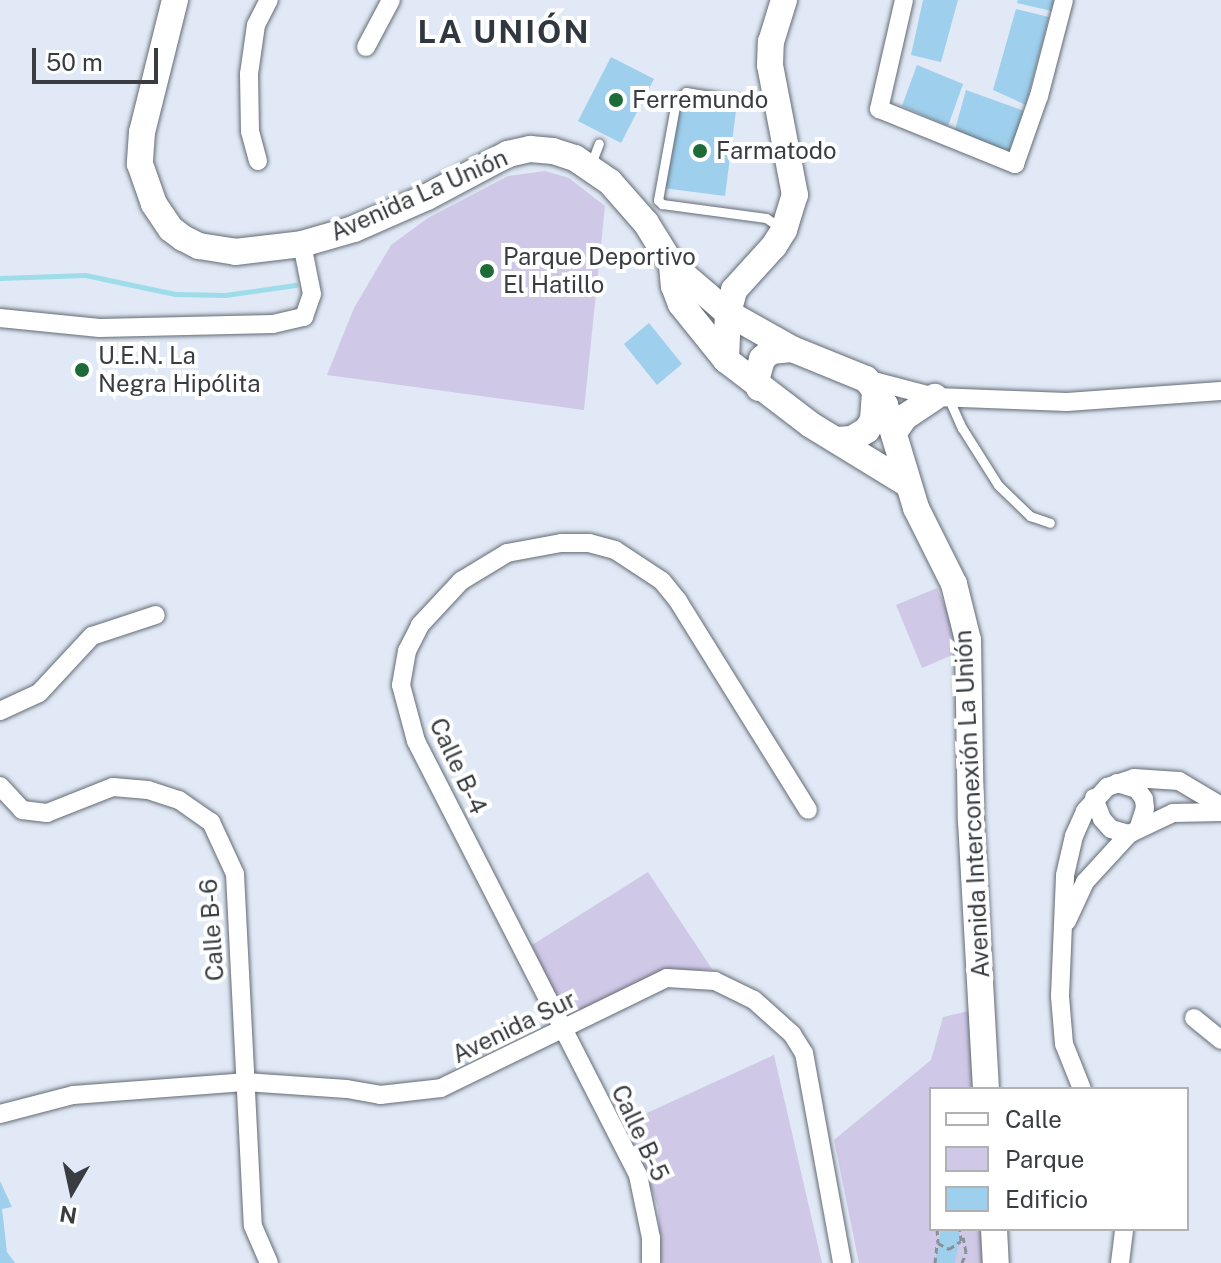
<!DOCTYPE html>
<meta charset="utf-8">
<style>
body{margin:0}
#map{position:relative;width:1221px;height:1263px;overflow:hidden;background:#e0e9f5;font-family:"Public Sans",sans-serif}
div>[style]{position:absolute}
[style*='--x']{left:calc(var(--x)*1px);top:calc(var(--y)*1px);width:calc(var(--w)*1px);rotate:calc(var(--a)*1deg)}
.green>*{inset:0;background:#d0c8e7}
.stream>*{height:5px;margin:-2.5px;padding:0 2.5px;transform-origin:2.5px;border-radius:2.5px;background:#9edcea}
.building>*{inset:0;background:#9ecfec}
.path>*{height:3px;margin-top:-1.5px;transform-origin:0;background:repeating-linear-gradient(90deg,#899097 0 6px,transparent 0 10px)}
.roads{filter:drop-shadow(0 0 2px #636b75) drop-shadow(0 0 2px #636b75)}
.lane>*{height:9px;margin:-4.5px;padding:0 4.5px;transform-origin:4.5px;border-radius:4.5px;background:#fff}
.street>*{height:18px;margin:-9px;padding:0 9px;transform-origin:9px;border-radius:9px;background:#fff}
.secondary>*{height:26px;margin:-13px;padding:0 13px;transform-origin:13px;border-radius:13px;background:#fff}
.dots>*{width:22px;height:22px;translate:-50% -50%;box-sizing:border-box;border:4px solid #fff;border-radius:50%}
span{translate:-50% -50%;white-space:nowrap;text-align:center;line-height:1.15;-webkit-text-stroke:8px #fff;paint-order:stroke}
.poi-label{font-size:24px;color:#393d41}
.left{translate:0 -50%;text-align:left}
.street-label{font-size:24px;color:#393d41}
.district-label{font-size:32px;color:#303740;font-weight:700;letter-spacing:2px}
.legend{position:absolute;left:929px;top:1087px;width:260px;height:144px;box-sizing:border-box;background:#fff;border:2px solid #b0b1b3;margin:0;padding:10px 14px;list-style:none;font-size:24px;color:#393d41}
.legend li{display:flex;align-items:center;gap:16px;height:40px}
.legend b{width:40px;border:2px solid #b0b1b3}
.north{position:absolute;left:32px;top:1151px;width:80px;height:80px;-webkit-text-stroke:6px #fff;paint-order:stroke;rotate:189deg;font-size:22px;font-weight:700;line-height:32px;text-align:center;color:#393d41}
.north::after{content:'';display:block;margin:auto;width:28px;height:36px;background:#393d41;clip-path:polygon(50% 0,100% 100%,50% 72%,0 100%)}
.scale{position:absolute;left:32px;top:48px;width:126px;height:36px;box-sizing:border-box;border:4px solid #393d41;border-top:0;padding-left:10px;font-size:24px;line-height:28px;white-space:nowrap;color:#393d41;-webkit-text-stroke:6px #fff;paint-order:stroke}
</style>
<div id="map">
<div class="green">
<i style="clip-path:polygon(545px 171px,569px 178px,605px 206px,584px 410px,327px 375px,354px 308px,391px 245px,428px 218px,508px 176px)"></i>
<i style="clip-path:polygon(937px 588px,964px 650px,922px 668px,896px 605px)"></i>
<i style="clip-path:polygon(648px 872px,712px 969px,665px 973px,566px 1019px,532px 945px)"></i>
<i style="clip-path:polygon(969px 1011px,973px 1089px,931px 1089px,931px 1229px,982px 1229px,985px 1263px,859px 1263px,834px 1140px,931px 1060px,943px 1017px)"></i>
<i style="clip-path:polygon(774px 1055px,822px 1263px,661px 1263px,658px 1207px,625px 1123px)"></i>
</div>
<div class="stream">
<i style="--x:0;--y:278;--w:85;--a:-2"></i>
<i style="--x:85;--y:275;--w:92;--a:11.9"></i>
<i style="--x:175;--y:294;--w:50;--a:1.1"></i>
<i style="--x:225;--y:295;--w:71;--a:-8.1"></i>
</div>
<div class="building">
<i style="clip-path:polygon(923px 0,958px 0,941px 62px,911px 55px)"></i>
<i style="clip-path:polygon(1018px 0,1055px 0,1052px 11px,1017px 3px)"></i>
<i style="clip-path:polygon(1016px 9px,1049px 17px,1026px 105px,993px 90px)"></i>
<i style="clip-path:polygon(611px 57px,654px 79px,621px 143px,578px 121px)"></i>
<i style="clip-path:polygon(917px 65px,963px 84px,948px 126px,902px 106px)"></i>
<i style="clip-path:polygon(966px 90px,1024px 111px,1013px 152px,954px 133px)"></i>
<i style="clip-path:polygon(688px 95px,737px 103px,725px 196px,663px 188px,678px 104px)"></i>
<i style="clip-path:polygon(649px 323px,682px 364px,657px 385px,624px 344px)"></i>
<i style="clip-path:polygon(0 1181px,12px 1207px,2px 1209px,7px 1252px,15px 1263px,0 1263px)"></i>
<i style="clip-path:polygon(941px 1229px,958px 1229px,960px 1235px,955px 1263px,935px 1263px)"></i>
</div>
<div class="path">
<i style="--x:931;--y:1188;--w:33;--a:90"></i>
<i style="--x:937;--y:1229;--w:14;--a:86"></i>
<i style="--x:938;--y:1243;--w:13;--a:29"></i>
<i style="--x:949;--y:1249;--w:14;--a:-34"></i>
<i style="--x:961;--y:1241;--w:12;--a:-95"></i>
<i style="--x:935;--y:1263;--w:20;--a:-84"></i>
<i style="--x:962;--y:1263;--w:12;--a:-70"></i>
<i style="--x:966;--y:1252;--w:15;--a:-101"></i>
</div>
<div class="roads">
<div class="lane">
<i style="--x:741;--y:101;--w:56;--a:-170.7"></i>
<i style="--x:686;--y:92;--w:13;--a:138"></i>
<i style="--x:676;--y:101;--w:101;--a:100.3"></i>
<i style="--x:658;--y:200;--w:6;--a:45"></i>
<i style="--x:662;--y:204;--w:105;--a:7.7"></i>
<i style="--x:766;--y:218;--w:18;--a:34"></i>
<i style="--x:591;--y:164;--w:22;--a:-69"></i>
<i style="--x:948;--y:397;--w:34;--a:66"></i>
<i style="--x:962;--y:428;--w:67;--a:57.7"></i>
<i style="--x:998;--y:485;--w:45;--a:44.1"></i>
<i style="--x:1030;--y:516;--w:21;--a:19"></i>
</div>
<div class="street">
<i style="--x:904;--y:0;--w:112;--a:102.9"></i>
<i style="--x:879;--y:109;--w:147;--a:22"></i>
<i style="--x:1015;--y:164;--w:72;--a:-70.6"></i>
<i style="--x:1039;--y:96;--w:99;--a:-75.4"></i>
<i style="--x:366;--y:47;--w:53;--a:-62"></i>
<i style="--x:258;--y:161;--w:31;--a:-105"></i>
<i style="--x:250;--y:131;--w:57;--a:-91"></i>
<i style="--x:249;--y:74;--w:49;--a:-81.9"></i>
<i style="--x:256;--y:25;--w:28;--a:-63"></i>
<i style="--x:0;--y:318;--w:100;--a:5.7"></i>
<i style="--x:100;--y:328;--w:173;--a:-1.3"></i>
<i style="--x:273;--y:324;--w:32;--a:-13"></i>
<i style="--x:304;--y:317;--w:24;--a:-71"></i>
<i style="--x:312;--y:294;--w:51;--a:-101.3"></i>
<i style="--x:866;--y:379;--w:71;--a:14.6"></i>
<i style="--x:935;--y:397;--w:132;--a:2.2"></i>
<i style="--x:1067;--y:402;--w:154;--a:-4.1"></i>
<i style="--x:0;--y:711;--w:43;--a:-24.8"></i>
<i style="--x:39;--y:693;--w:78;--a:-47.1"></i>
<i style="--x:92;--y:636;--w:67;--a:-18.2"></i>
<i style="--x:1117;--y:783;--w:21;--a:17"></i>
<i style="--x:1137;--y:789;--w:12;--a:55"></i>
<i style="--x:1144;--y:799;--w:9;--a:84"></i>
<i style="--x:1145;--y:808;--w:22;--a:108"></i>
<i style="--x:0;--y:786;--w:33;--a:47"></i>
<i style="--x:22;--y:810;--w:25;--a:7"></i>
<i style="--x:47;--y:813;--w:71;--a:-21.5"></i>
<i style="--x:113;--y:787;--w:35;--a:5"></i>
<i style="--x:148;--y:790;--w:33;--a:18"></i>
<i style="--x:179;--y:800;--w:39;--a:35"></i>
<i style="--x:211;--y:822;--w:57;--a:65.2"></i>
<i style="--x:235;--y:874;--w:352;--a:87.1"></i>
<i style="--x:253;--y:1226;--w:40;--a:66.6"></i>
<i style="--x:1094;--y:798;--w:22;--a:69"></i>
<i style="--x:1102;--y:819;--w:13;--a:48"></i>
<i style="--x:1111;--y:829;--w:19;--a:16"></i>
<i style="--x:1067;--y:921;--w:43;--a:-65.2"></i>
<i style="--x:1085;--y:882;--w:65;--a:-47.5"></i>
<i style="--x:1129;--y:834;--w:49;--a:-25.5"></i>
<i style="--x:1173;--y:813;--w:48;--a:-1.2"></i>
<i style="--x:1194;--y:1018;--w:35;--a:39"></i>
<i style="--x:1082;--y:1089;--w:48;--a:-111.8"></i>
<i style="--x:1064;--y:1044;--w:48;--a:-94.8"></i>
<i style="--x:1060;--y:996;--w:121;--a:-87.6"></i>
<i style="--x:1065;--y:875;--w:40;--a:-77"></i>
<i style="--x:1074;--y:836;--w:27;--a:-66"></i>
<i style="--x:1085;--y:811;--w:33;--a:-47"></i>
<i style="--x:1107;--y:787;--w:28;--a:-18"></i>
<i style="--x:1134;--y:778;--w:45;--a:3.8"></i>
<i style="--x:1179;--y:781;--w:49;--a:30.8"></i>
<i style="--x:0;--y:1114;--w:75;--a:-14.6"></i>
<i style="--x:73;--y:1095;--w:172;--a:-4.3"></i>
<i style="--x:245;--y:1082;--w:102;--a:3.9"></i>
<i style="--x:347;--y:1089;--w:34;--a:10"></i>
<i style="--x:380;--y:1095;--w:61;--a:-6.5"></i>
<i style="--x:441;--y:1088;--w:251;--a:-26"></i>
<i style="--x:667;--y:978;--w:48;--a:3.6"></i>
<i style="--x:715;--y:981;--w:43;--a:26"></i>
<i style="--x:754;--y:1000;--w:51;--a:41.8"></i>
<i style="--x:792;--y:1034;--w:22;--a:58"></i>
<i style="--x:804;--y:1053;--w:213;--a:79.7"></i>
<i style="--x:651;--y:1263;--w:25;--a:-90"></i>
<i style="--x:651;--y:1238;--w:64;--a:-101.7"></i>
<i style="--x:638;--y:1175;--w:487;--a:-117.1"></i>
<i style="--x:416;--y:741;--w:58;--a:-105"></i>
<i style="--x:401;--y:685;--w:35;--a:-80"></i>
<i style="--x:407;--y:651;--w:29;--a:-63"></i>
<i style="--x:420;--y:625;--w:60;--a:-47"></i>
<i style="--x:461;--y:581;--w:54;--a:-31.3"></i>
<i style="--x:507;--y:553;--w:55;--a:-10.5"></i>
<i style="--x:561;--y:543;--w:28;--a:0"></i>
<i style="--x:589;--y:543;--w:27;--a:15"></i>
<i style="--x:615;--y:550;--w:56;--a:33.4"></i>
<i style="--x:662;--y:581;--w:26;--a:51"></i>
<i style="--x:678;--y:601;--w:246;--a:58.1"></i>
<i style="--x:1120;--y:1263;--w:34;--a:-83"></i>
</div>
<div class="secondary">
<i style="--x:175;--y:0;--w:136;--a:104"></i>
<i style="--x:142;--y:132;--w:32;--a:94"></i>
<i style="--x:140;--y:164;--w:42;--a:70.7"></i>
<i style="--x:154;--y:204;--w:30;--a:56"></i>
<i style="--x:171;--y:229;--w:15;--a:37"></i>
<i style="--x:183;--y:238;--w:18;--a:27"></i>
<i style="--x:199;--y:246;--w:36;--a:9"></i>
<i style="--x:235;--y:252;--w:67;--a:-6.8"></i>
<i style="--x:302;--y:244;--w:54;--a:-16.1"></i>
<i style="--x:354;--y:229;--w:80;--a:-23.7"></i>
<i style="--x:427;--y:197;--w:92;--a:-28"></i>
<i style="--x:508;--y:154;--w:23;--a:-13"></i>
<i style="--x:530;--y:149;--w:23;--a:5"></i>
<i style="--x:553;--y:151;--w:23;--a:18"></i>
<i style="--x:575;--y:158;--w:42;--a:34.4"></i>
<i style="--x:610;--y:182;--w:55;--a:48.7"></i>
<i style="--x:646;--y:223;--w:49;--a:58.2"></i>
<i style="--x:672;--y:265;--w:74;--a:40.6"></i>
<i style="--x:728;--y:313;--w:73;--a:29.4"></i>
<i style="--x:792;--y:349;--w:80;--a:22.1"></i>
<i style="--x:866;--y:379;--w:14;--a:51"></i>
<i style="--x:875;--y:390;--w:18;--a:56"></i>
<i style="--x:885;--y:405;--w:108;--a:73.2"></i>
<i style="--x:916;--y:508;--w:85;--a:63.4"></i>
<i style="--x:954;--y:584;--w:58;--a:76"></i>
<i style="--x:968;--y:640;--w:181;--a:89.1"></i>
<i style="--x:971;--y:821;--w:268;--a:86.8"></i>
<i style="--x:672;--y:265;--w:21;--a:85"></i>
<i style="--x:674;--y:286;--w:19;--a:69"></i>
<i style="--x:681;--y:304;--w:72;--a:51.2"></i>
<i style="--x:726;--y:360;--w:107;--a:37.4"></i>
<i style="--x:811;--y:425;--w:111;--a:31.4"></i>
<i style="--x:726;--y:360;--w:47;--a:-87.6"></i>
<i style="--x:728;--y:313;--w:24;--a:-75"></i>
<i style="--x:734;--y:290;--w:59;--a:-47.7"></i>
<i style="--x:774;--y:246;--w:19;--a:-58"></i>
<i style="--x:784;--y:230;--w:37;--a:-73"></i>
<i style="--x:795;--y:195;--w:132;--a:-100.9"></i>
<i style="--x:770;--y:65;--w:23;--a:-88"></i>
<i style="--x:771;--y:42;--w:44;--a:-72.8"></i>
<i style="--x:759;--y:388;--w:11;--a:-100"></i>
<i style="--x:757;--y:377;--w:19;--a:-74"></i>
<i style="--x:762;--y:359;--w:12;--a:-42"></i>
<i style="--x:771;--y:351;--w:21;--a:-5"></i>
<i style="--x:894;--y:432;--w:19;--a:-54"></i>
<i style="--x:905;--y:417;--w:36;--a:-34"></i>
<i style="--x:837;--y:440;--w:15;--a:-4"></i>
<i style="--x:852;--y:439;--w:17;--a:-31"></i>
<i style="--x:867;--y:430;--w:12;--a:-59"></i>
<i style="--x:873;--y:420;--w:30;--a:-86"></i>
<i style="--x:994;--y:1229;--w:34;--a:87"></i>
</div>
</div>
<div class="dots">
<i style="left:616px;top:100px;background:#1e6a39"></i>
<i style="left:700px;top:151px;background:#1e6a39"></i>
<i style="left:487px;top:271px;background:#1e6a39"></i>
<i style="left:82px;top:370px;background:#1e6a39"></i>
</div>
<div class="poi-label">
<span class="left" style="left:632px;top:100px">Ferremundo</span>
<span class="left" style="left:716px;top:151px">Farmatodo</span>
<span class="left" style="left:503px;top:271px">Parque Deportivo<br>El Hatillo</span>
<span class="left" style="left:98px;top:370px">U.E.N. La<br>Negra Hipólita</span>
</div>
<div class="street-label">
<span style="left:419px;top:195px;rotate:-24deg">Avenida La Unión</span>
<span style="left:458px;top:766px;rotate:65deg">Calle B-4</span>
<span style="left:972px;top:804px;rotate:-93deg">Avenida Interconexión La Unión</span>
<span style="left:212px;top:930px;rotate:-94deg">Calle B-6</span>
<span style="left:514px;top:1027px;rotate:-26deg">Avenida Sur</span>
<span style="left:640px;top:1133px;rotate:65deg">Calle B-5</span>
</div>
<div class="district-label">
<span style="left:504px;top:32px">LA UNIÓN</span>
</div>
<ul class="legend">
<li><b style="height:10px;background:#fff"></b>Calle</li>
<li><b style="height:22px;background:#d0c8e7"></b>Parque</li>
<li><b style="height:22px;background:#9ecfec"></b>Edificio</li>
</ul>
<div class="north">N</div>
<div class="scale">50 m</div>
</div>
